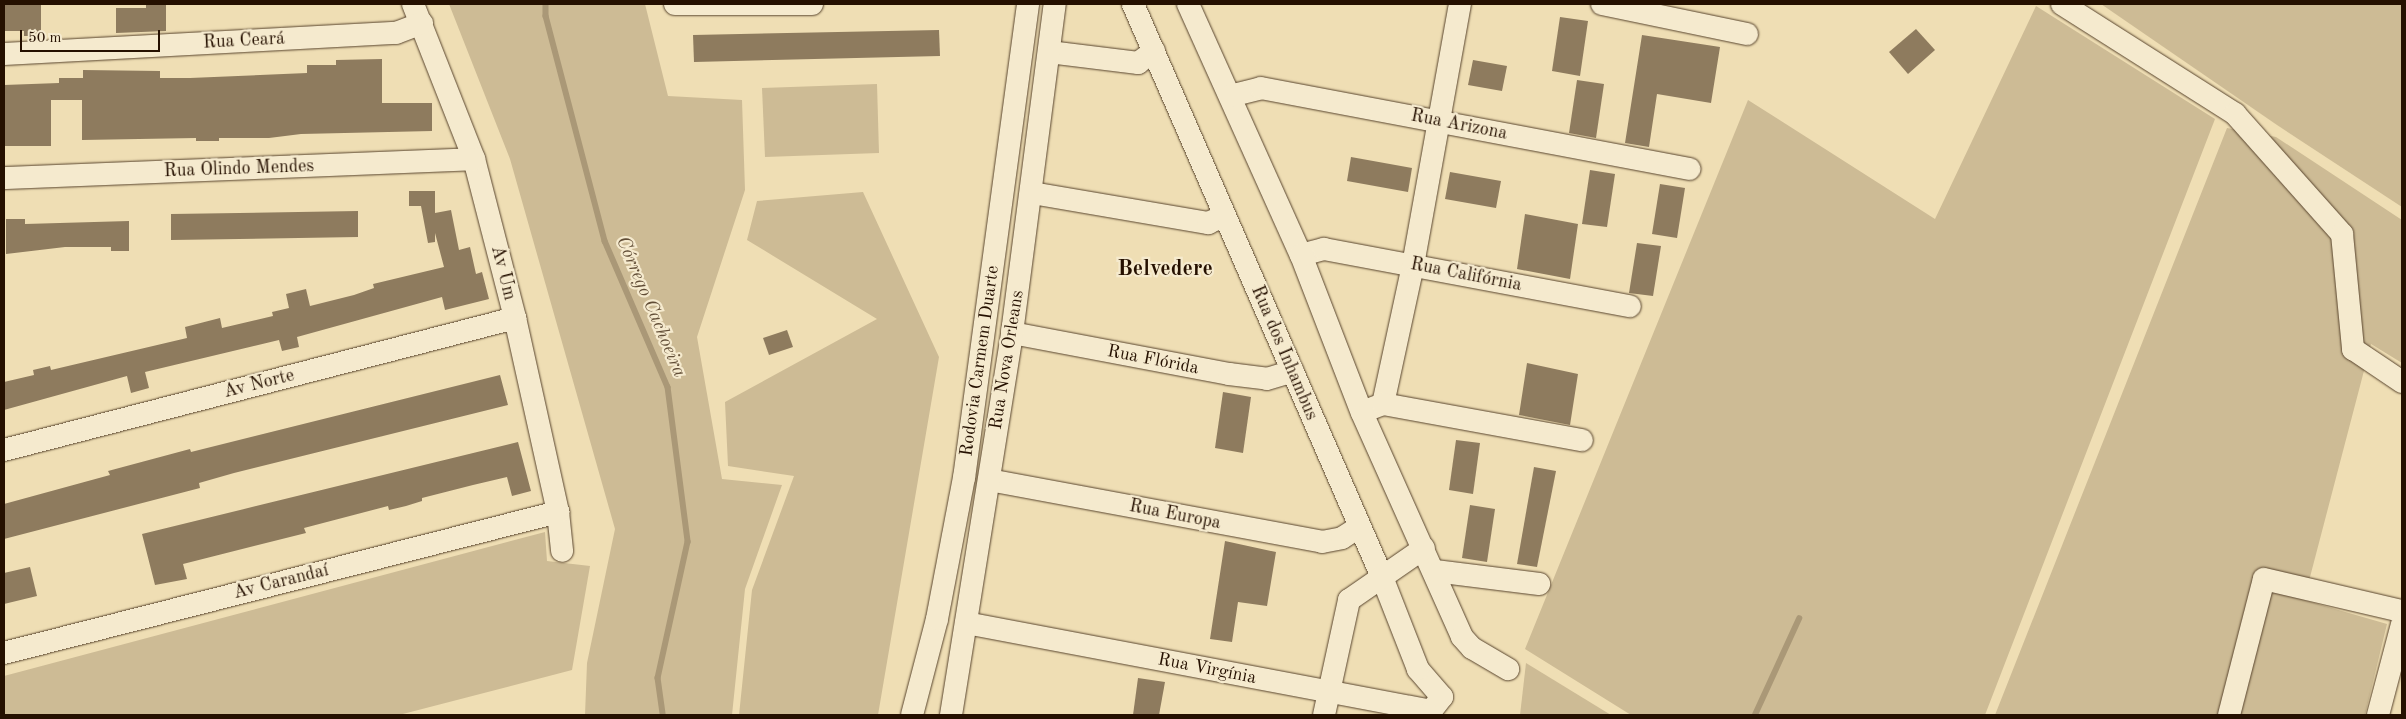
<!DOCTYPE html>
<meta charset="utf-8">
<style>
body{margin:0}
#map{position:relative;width:2406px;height:719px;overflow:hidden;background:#efdeb4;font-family:"Old Standard TT",serif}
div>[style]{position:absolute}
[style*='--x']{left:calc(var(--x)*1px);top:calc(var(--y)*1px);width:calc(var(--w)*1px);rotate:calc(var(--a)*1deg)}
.green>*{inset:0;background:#cdbb95}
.stream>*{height:5.5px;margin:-2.75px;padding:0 2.75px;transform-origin:2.75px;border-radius:2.75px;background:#aa9877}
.building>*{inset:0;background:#8e7b5e}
.roads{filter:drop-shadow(0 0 1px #58442d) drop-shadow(0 0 1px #58442d)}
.minor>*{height:22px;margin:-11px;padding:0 11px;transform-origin:11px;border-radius:11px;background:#f5eace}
span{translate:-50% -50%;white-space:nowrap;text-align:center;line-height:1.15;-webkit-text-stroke:4.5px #f5eace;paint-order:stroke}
.street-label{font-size:18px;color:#251000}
.water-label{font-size:19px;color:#614d36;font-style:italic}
.district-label{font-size:22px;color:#251000;font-weight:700}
.frame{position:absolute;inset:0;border:5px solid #251000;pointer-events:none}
.scale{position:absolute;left:20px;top:30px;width:140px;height:22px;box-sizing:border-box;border:2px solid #251000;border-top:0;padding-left:6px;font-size:15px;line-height:18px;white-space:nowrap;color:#251000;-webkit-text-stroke:4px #f5eace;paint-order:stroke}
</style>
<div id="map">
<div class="green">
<i style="clip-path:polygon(449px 4px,645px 4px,668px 96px,742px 100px,745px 190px,697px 337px,722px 479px,782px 485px,745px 589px,732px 715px,585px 715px,587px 663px,615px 529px,510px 159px)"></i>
<i style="clip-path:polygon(2101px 4px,2402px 4px,2402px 207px,2277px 125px)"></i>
<i style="clip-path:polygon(2036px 6px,2215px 119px,1985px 715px,1631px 715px,1525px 649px,1748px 100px,1935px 219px)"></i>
<i style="clip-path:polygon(877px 84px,879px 153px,765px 157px,762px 88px)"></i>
<i style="clip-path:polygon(2227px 128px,2276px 137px,2402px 220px,2402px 363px,2371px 344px,2304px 600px,2387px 624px,2365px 715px,1995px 715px)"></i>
<i style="clip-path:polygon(863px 192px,939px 357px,878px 715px,739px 715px,752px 590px,794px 476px,728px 466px,725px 402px,877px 319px,747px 240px,757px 201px)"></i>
<i style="clip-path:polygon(545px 532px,547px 561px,590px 566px,572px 670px,399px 715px,4px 715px,4px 676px)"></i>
<i style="clip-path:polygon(1526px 663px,1611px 715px,1520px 715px)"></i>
</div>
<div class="stream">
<i style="--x:546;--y:4;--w:12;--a:90"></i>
<i style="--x:546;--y:16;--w:233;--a:75.3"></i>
<i style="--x:605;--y:241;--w:159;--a:66.7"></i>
<i style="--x:668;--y:387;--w:156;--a:82.6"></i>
<i style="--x:688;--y:542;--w:139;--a:102.4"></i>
<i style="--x:658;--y:678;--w:37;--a:82"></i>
<i style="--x:1755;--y:715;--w:106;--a:-65.4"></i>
</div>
<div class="building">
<i style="clip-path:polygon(4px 4px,41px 4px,41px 36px,24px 36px,24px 31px,4px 31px)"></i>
<i style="clip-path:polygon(146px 4px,166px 4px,166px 31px,116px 33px,116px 8px,146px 8px)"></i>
<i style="clip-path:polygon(1560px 17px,1588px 21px,1580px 76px,1552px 71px)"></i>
<i style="clip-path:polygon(1916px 29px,1935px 50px,1908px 74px,1889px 52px)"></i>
<i style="clip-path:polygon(939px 30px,940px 56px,694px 62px,693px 35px)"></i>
<i style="clip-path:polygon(1642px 35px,1720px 47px,1711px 103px,1657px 94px,1649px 147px,1625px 143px)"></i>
<i style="clip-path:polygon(382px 59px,382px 103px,432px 103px,432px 131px,301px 134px,269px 138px,219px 138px,219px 141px,196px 141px,196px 138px,82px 140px,82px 100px,51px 100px,51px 146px,4px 146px,4px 85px,59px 83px,59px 78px,83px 78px,83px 70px,160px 71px,160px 78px,190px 78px,307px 73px,307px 65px,336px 65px,336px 60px)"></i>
<i style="clip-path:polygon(1473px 60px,1507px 66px,1502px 91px,1468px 85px)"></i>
<i style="clip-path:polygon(1577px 80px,1604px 84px,1596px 138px,1569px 133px)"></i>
<i style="clip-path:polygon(1351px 157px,1412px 168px,1408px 192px,1347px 181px)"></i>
<i style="clip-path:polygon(1590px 170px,1615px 174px,1607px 227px,1582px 224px)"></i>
<i style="clip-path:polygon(1450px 172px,1501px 181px,1496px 208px,1445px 199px)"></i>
<i style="clip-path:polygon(1660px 184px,1685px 188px,1677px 238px,1652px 234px)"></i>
<i style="clip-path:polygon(409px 191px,435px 191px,435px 213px,451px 210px,459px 250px,470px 247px,476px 274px,482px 272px,489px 299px,445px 310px,442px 297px,297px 337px,299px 347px,282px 351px,279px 340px,145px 372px,149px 388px,131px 393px,127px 376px,4px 410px,4px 382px,34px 375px,33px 370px,50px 366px,51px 370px,187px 338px,185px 327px,220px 318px,222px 328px,273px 316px,272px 312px,289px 308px,286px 294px,306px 289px,310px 306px,354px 295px,374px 288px,373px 284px,444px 267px,435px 233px,435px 242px,428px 243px,421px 206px,409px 206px)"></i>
<i style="clip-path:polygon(358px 211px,358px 237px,171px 240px,171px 214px)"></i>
<i style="clip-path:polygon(1525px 214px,1578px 224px,1570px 279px,1517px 269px)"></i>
<i style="clip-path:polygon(6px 219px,25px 219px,25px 224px,129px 221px,129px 251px,111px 251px,111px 247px,65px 247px,6px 254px)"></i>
<i style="clip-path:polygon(1637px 243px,1661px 246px,1653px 296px,1629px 293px)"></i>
<i style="clip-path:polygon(787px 330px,793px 347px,769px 355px,763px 338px)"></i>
<i style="clip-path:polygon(1527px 363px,1578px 374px,1570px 425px,1519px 415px)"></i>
<i style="clip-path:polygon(500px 375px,508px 405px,234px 473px,199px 483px,200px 488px,4px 539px,4px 504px,110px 475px,108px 471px,190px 449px,191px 452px)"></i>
<i style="clip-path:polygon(1223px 392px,1251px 397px,1243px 453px,1215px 448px)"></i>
<i style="clip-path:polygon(1456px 440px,1480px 443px,1473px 494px,1449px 490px)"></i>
<i style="clip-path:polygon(518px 442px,531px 491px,512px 496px,507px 477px,473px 485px,422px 498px,422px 501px,406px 506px,389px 510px,388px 506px,304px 528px,306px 533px,183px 564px,187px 579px,155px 585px,142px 534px)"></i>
<i style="clip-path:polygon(1534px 467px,1556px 471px,1537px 567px,1517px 564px)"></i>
<i style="clip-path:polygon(1470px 505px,1495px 509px,1487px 562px,1462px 558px)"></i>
<i style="clip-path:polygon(1225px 541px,1276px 552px,1267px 606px,1238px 602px,1232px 642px,1210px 639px)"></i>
<i style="clip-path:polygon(30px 567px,37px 596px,4px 604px,4px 573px)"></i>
<i style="clip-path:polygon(1138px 678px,1165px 682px,1159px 715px,1133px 715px)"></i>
</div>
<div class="roads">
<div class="minor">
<i style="--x:413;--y:4;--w:167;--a:68.5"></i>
<i style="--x:474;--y:159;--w:164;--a:75.5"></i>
<i style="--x:515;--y:318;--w:199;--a:77.5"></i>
<i style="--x:558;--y:512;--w:39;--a:84"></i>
<i style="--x:675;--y:4;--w:137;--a:0"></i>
<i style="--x:1188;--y:4;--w:275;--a:65.8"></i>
<i style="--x:1301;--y:255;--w:169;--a:68.9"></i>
<i style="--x:1362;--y:413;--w:245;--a:65.9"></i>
<i style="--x:1462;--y:637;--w:15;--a:48"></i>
<i style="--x:1472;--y:648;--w:42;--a:30.3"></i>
<i style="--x:1602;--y:4;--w:148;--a:11.7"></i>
<i style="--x:2062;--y:4;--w:205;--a:32.4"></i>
<i style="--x:2235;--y:114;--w:161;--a:48.3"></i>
<i style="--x:2342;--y:234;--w:116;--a:84.5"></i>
<i style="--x:2353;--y:349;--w:59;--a:34"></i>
<i style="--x:1049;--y:52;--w:90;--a:7"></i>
<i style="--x:1138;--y:63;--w:20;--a:-37"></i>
<i style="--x:4;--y:54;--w:393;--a:-3.1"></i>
<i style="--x:396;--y:33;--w:28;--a:-21"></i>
<i style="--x:1230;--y:96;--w:32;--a:-14"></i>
<i style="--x:1261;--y:88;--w:436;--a:10.7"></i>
<i style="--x:4;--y:178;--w:470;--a:-2.3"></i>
<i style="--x:1032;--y:193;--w:179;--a:9.7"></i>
<i style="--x:1208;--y:223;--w:17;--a:-24"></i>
<i style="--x:1301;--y:255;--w:24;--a:-15"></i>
<i style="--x:1324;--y:249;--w:311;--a:10.6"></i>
<i style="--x:1012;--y:333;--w:221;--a:10.7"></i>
<i style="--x:1229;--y:374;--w:38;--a:7"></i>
<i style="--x:1267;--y:379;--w:27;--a:-17"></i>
<i style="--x:1383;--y:404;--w:142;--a:-77.8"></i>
<i style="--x:1413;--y:265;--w:265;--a:-79.8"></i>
<i style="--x:1370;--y:409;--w:14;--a:-21"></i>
<i style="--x:1383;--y:404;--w:202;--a:10.3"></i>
<i style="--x:4;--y:450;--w:528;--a:-14.48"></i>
<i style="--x:989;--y:480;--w:339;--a:10.5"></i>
<i style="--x:1322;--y:542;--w:20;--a:-11"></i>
<i style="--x:1342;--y:538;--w:20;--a:-33"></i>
<i style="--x:1435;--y:571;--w:105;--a:7.1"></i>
<i style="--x:966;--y:623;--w:473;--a:10.7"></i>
<i style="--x:1431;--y:711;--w:18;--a:-52"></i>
<i style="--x:1442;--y:697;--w:37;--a:-131"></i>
<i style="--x:1418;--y:669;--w:99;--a:-111.4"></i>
<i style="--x:1382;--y:577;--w:625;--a:-113.49"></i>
<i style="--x:4;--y:653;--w:572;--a:-14.28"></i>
<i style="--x:912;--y:715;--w:99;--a:-75.4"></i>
<i style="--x:937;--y:619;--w:144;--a:-79.2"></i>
<i style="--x:964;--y:478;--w:478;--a:-82.3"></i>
<i style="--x:951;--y:715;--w:387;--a:-80.9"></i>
<i style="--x:1012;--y:333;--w:332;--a:-82.6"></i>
<i style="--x:1324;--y:715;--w:118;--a:-77.7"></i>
<i style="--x:1349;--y:600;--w:91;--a:-34.7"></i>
<i style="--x:2229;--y:715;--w:140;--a:-75.6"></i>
<i style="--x:2264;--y:579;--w:142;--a:13.1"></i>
<i style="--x:2378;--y:715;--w:94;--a:-75.2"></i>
</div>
</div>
<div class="street-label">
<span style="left:244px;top:41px;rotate:-3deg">Rua Ceará</span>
<span style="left:1459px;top:125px;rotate:11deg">Rua Arizona</span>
<span style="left:239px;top:169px;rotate:-2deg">Rua Olindo Mendes</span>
<span style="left:503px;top:273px;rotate:76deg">Av Um</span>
<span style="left:1466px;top:275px;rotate:11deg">Rua Califórnia</span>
<span style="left:1284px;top:353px;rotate:67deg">Rua dos Inhambus</span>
<span style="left:1007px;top:360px;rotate:-81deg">Rua Nova Orleans</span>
<span style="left:1153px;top:360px;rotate:11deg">Rua Flórida</span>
<span style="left:980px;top:361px;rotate:-82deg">Rodovia Carmem Duarte</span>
<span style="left:259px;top:384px;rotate:-14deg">Av Norte</span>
<span style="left:1175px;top:515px;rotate:11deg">Rua Europa</span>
<span style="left:281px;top:582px;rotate:-14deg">Av Carandaí</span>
<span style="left:1207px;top:669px;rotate:11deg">Rua Virgínia</span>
</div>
<div class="water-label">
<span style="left:650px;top:307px;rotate:67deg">Córrego Cachoeira</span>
</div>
<div class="district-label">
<span style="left:1165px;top:270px">Belvedere</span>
</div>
<div class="frame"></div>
<div class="scale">50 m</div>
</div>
